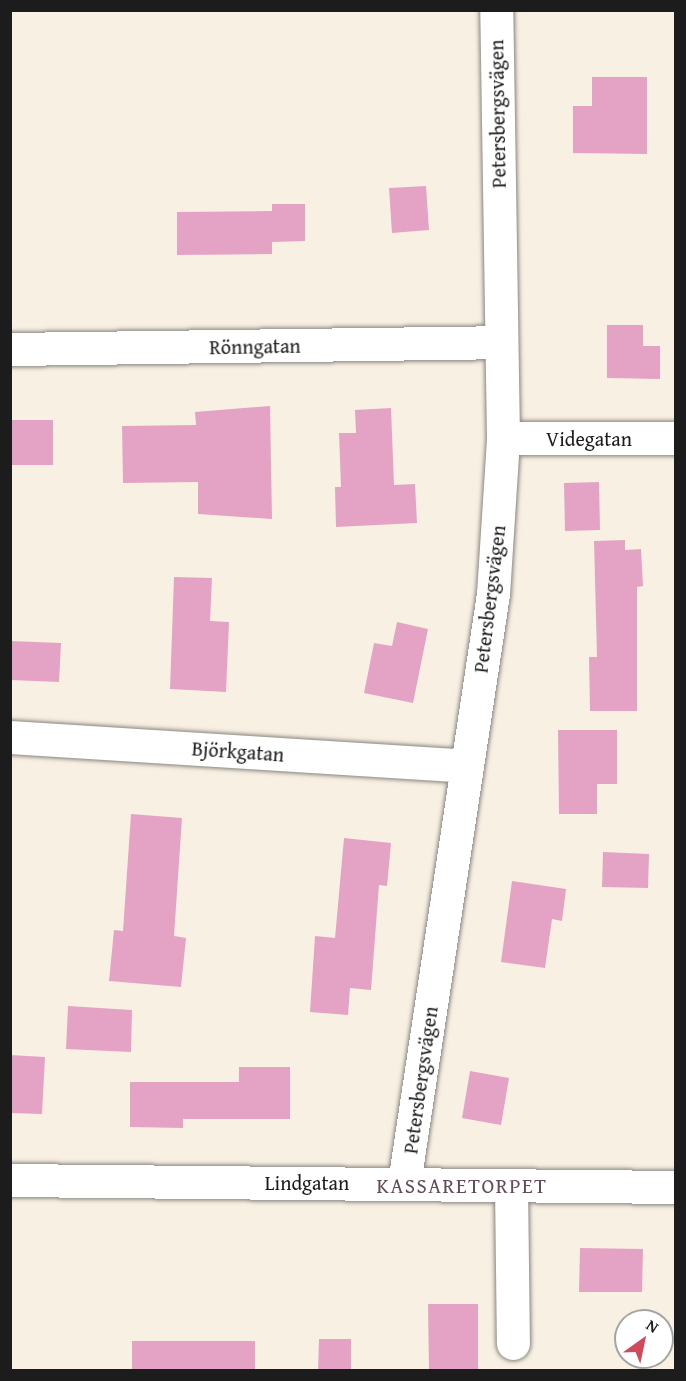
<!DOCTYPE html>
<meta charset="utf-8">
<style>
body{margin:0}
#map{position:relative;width:686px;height:1381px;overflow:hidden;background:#f8f1e3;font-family:"Gentium Book Plus",serif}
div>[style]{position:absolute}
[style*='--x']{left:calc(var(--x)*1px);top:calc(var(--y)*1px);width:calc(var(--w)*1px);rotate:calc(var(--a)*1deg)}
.building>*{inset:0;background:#e4a3c5}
.roads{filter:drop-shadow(0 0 2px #8a8680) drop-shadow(0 0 2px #8a8680)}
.minor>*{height:33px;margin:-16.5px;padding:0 16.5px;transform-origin:16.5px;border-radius:16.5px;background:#fff}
span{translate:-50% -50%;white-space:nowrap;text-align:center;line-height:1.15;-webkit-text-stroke:5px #fff;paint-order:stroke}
.street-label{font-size:20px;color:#1c1c1c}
.neighbourhood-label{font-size:21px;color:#624b57;letter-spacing:1.5px}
.frame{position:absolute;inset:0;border:12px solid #1c1c1c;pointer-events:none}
.north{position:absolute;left:614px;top:1309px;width:60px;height:60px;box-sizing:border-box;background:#fff;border:2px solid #a4a4a4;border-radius:50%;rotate:33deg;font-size:16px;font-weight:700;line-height:24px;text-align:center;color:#1c1c1c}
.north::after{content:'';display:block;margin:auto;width:21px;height:27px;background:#d1495b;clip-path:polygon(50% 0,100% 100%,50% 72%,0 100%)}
</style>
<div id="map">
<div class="building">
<i style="clip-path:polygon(592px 77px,647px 77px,647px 154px,573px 153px,573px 106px,592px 106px)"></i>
<i style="clip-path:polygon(426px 186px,429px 230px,392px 233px,389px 188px)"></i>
<i style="clip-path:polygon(272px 204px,305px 204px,305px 241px,272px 242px,272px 254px,177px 255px,177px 212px,272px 211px)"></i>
<i style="clip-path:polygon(607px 325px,643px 325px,643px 346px,660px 346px,660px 379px,607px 378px)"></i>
<i style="clip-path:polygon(270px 406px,272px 519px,198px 514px,198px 482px,123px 483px,122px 426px,196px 425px,195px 412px)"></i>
<i style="clip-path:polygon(391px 408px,394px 485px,415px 484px,417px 523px,336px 527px,335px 487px,341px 487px,339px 433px,356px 433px,355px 410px)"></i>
<i style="clip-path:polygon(10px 420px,53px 420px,53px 465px,10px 465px)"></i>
<i style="clip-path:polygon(599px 482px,600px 530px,565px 531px,564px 483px)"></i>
<i style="clip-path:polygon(625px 540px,625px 550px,641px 549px,643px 586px,637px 587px,637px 711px,590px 711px,589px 657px,597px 657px,594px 541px)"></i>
<i style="clip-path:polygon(174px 577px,212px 578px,210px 621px,229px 622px,226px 692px,170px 689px)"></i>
<i style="clip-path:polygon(397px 622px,428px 629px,413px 703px,364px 693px,374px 643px,392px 646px)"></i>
<i style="clip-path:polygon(10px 641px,61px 643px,59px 682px,10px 680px)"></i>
<i style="clip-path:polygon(558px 730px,617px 730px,617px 784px,597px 784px,597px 814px,559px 814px)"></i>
<i style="clip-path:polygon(131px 814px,182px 818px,174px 936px,186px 938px,181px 987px,109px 981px,114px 930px,123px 931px)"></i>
<i style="clip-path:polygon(344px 838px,391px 843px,387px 886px,379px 885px,371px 990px,350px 988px,348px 1015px,310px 1012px,315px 936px,335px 938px)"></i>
<i style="clip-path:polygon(603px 852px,649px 854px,648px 888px,602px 887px)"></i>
<i style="clip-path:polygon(512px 881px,566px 889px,562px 921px,552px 919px,545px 968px,501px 962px)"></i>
<i style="clip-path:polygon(68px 1006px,132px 1010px,131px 1052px,66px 1049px)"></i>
<i style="clip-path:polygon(10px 1055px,45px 1057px,42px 1114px,10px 1113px)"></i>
<i style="clip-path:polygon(239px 1067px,290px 1067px,290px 1119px,183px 1119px,183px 1128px,130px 1127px,130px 1082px,239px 1082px)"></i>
<i style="clip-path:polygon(470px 1071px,509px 1078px,501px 1125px,462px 1118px)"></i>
<i style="clip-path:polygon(580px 1248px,643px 1249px,642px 1292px,579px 1292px)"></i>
<i style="clip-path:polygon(428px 1304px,478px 1304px,478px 1371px,429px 1371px)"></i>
<i style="clip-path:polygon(319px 1339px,351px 1339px,351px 1371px,318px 1371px)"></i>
<i style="clip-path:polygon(132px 1341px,255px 1341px,255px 1371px,132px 1371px)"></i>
</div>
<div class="roads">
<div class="minor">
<i style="--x:10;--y:349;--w:490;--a:-0.8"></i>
<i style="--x:503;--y:438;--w:173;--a:0"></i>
<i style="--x:10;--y:737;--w:457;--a:3.6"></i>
<i style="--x:10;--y:1180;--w:666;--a:0.6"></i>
<i style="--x:404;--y:1183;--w:596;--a:-81.41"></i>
<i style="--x:493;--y:594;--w:156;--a:-86.3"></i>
<i style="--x:503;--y:438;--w:428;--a:-90.9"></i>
<i style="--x:511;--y:1185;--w:158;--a:89.3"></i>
</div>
</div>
<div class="street-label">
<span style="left:497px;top:114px;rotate:-91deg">Petersbergsvägen</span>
<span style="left:255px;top:346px;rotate:-1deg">Rönngatan</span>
<span style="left:589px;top:438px">Videgatan</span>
<span style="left:489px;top:599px;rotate:-83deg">Petersbergsvägen</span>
<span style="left:238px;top:751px;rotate:4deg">Björkgatan</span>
<span style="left:420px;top:1080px;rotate:-82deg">Petersbergsvägen</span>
<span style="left:307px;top:1182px">Lindgatan</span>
</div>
<div class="neighbourhood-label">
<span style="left:462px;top:1186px">KASSARETORPET</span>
</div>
<div class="frame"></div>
<div class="north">N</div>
</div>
